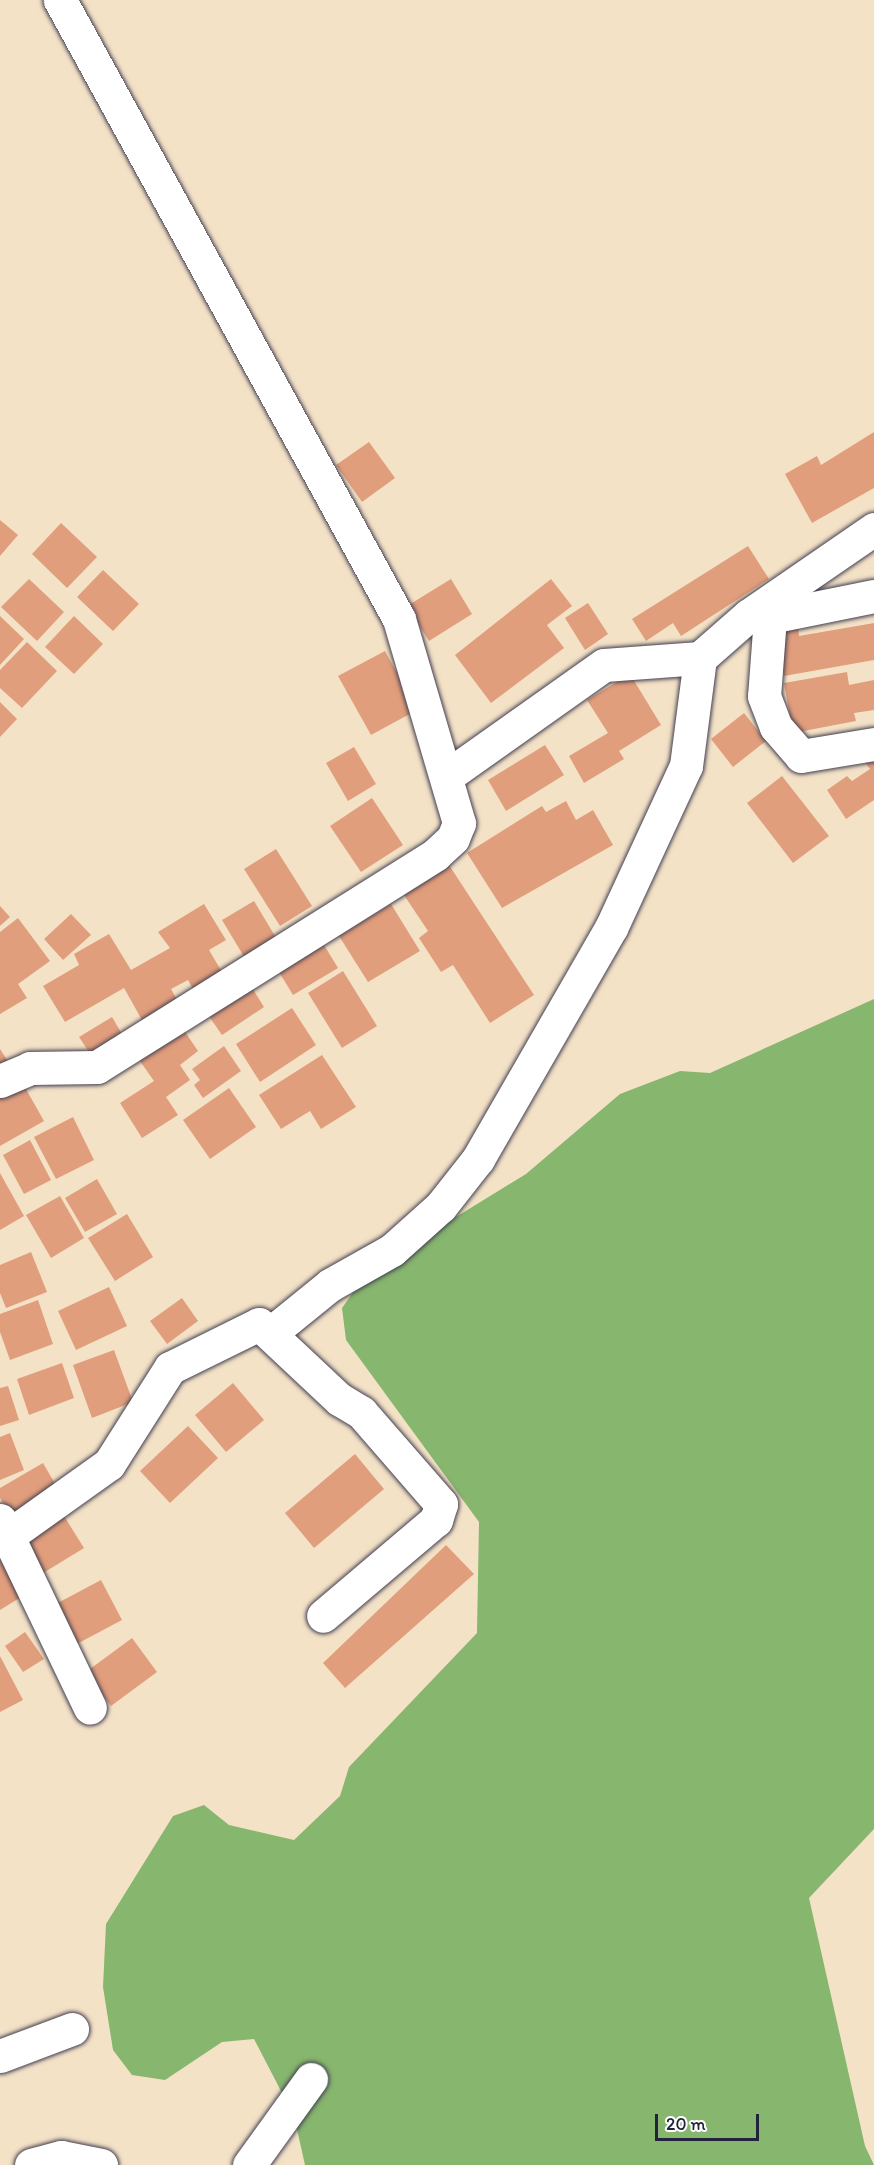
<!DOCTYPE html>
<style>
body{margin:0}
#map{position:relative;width:874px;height:2165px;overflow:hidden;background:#f4e2c7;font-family:Itim,sans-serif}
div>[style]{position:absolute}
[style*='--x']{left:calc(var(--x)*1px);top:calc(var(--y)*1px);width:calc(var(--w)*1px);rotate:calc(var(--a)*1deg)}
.forest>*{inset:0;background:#87b66e}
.building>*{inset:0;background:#e19e7c}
.roads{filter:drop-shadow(0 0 2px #423f50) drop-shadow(0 0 2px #423f50)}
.minor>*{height:33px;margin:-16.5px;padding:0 16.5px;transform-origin:16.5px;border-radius:16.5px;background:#fff}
span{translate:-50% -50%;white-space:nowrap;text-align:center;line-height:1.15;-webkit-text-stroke:6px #fff;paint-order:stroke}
.scale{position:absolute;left:655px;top:2114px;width:104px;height:27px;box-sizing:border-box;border:3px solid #22223b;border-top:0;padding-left:8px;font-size:18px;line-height:21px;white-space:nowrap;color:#22223b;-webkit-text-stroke:4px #fff;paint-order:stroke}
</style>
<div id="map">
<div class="forest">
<i style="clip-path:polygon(874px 999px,874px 1829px,809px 1898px,865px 2146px,874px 2165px,305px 2165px,294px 2116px,254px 2039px,222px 2042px,165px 2080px,132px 2075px,113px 2050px,103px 1987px,106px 1924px,173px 1816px,204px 1805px,229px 1825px,294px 1840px,340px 1796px,349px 1767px,477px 1633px,479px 1522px,346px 1340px,342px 1308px,368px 1271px,526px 1174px,620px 1094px,680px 1071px,710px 1073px)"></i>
</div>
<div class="building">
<i style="clip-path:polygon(874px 432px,874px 488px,812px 523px,785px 474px,817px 456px,821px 465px)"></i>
<i style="clip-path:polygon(369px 442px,395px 478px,362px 502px,336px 465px)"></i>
<i style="clip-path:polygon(0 520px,18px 535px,0 556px)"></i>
<i style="clip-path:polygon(61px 523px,97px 557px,67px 588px,32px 554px)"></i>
<i style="clip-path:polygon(748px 546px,769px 579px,681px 636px,673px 623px,646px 641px,632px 619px)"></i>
<i style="clip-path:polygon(103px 570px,139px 604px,113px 631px,77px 597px)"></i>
<i style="clip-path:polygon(29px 579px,64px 612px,37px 641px,1px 607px)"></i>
<i style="clip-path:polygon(451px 579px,472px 614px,429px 641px,407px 606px)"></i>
<i style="clip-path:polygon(551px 579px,572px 606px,547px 625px,564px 648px,491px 703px,455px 655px)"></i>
<i style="clip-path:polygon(588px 603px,608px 634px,585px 650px,565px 618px)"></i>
<i style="clip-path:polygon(0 616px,24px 639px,0 665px)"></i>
<i style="clip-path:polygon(74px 616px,103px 644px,74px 674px,45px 647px)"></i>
<i style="clip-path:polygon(798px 623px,799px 636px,874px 623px,874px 660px,784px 676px,775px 627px)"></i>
<i style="clip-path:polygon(27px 642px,57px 671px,22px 708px,0 688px,0 670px)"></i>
<i style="clip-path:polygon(385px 651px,417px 710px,371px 735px,338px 676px)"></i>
<i style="clip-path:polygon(847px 672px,849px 685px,874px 680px,874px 710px,854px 713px,856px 721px,793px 733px,784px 683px)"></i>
<i style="clip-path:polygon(630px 674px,661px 725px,619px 751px,624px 759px,584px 783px,569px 756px,608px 733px,587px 700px)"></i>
<i style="clip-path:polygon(0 702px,17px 719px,0 737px)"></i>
<i style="clip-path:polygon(744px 713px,766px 741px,733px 767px,711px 739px)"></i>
<i style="clip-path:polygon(545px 745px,564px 775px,506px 811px,488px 780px)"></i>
<i style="clip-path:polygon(354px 747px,376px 784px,348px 801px,326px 763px)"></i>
<i style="clip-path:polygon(874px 754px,874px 800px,846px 819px,827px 790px,847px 776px,852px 781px,870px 769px,864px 761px)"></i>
<i style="clip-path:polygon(782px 776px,829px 836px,793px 863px,747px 803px)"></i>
<i style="clip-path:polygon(372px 798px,403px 845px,361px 872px,330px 826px)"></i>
<i style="clip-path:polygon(566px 801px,576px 820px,593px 810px,613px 845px,502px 908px,467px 853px,542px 806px,546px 812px)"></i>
<i style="clip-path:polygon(276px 849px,312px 906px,280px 926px,244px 869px)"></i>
<i style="clip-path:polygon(449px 865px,534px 995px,490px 1023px,453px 965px,441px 972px,419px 938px,428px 931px,404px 895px)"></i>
<i style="clip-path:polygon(254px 901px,278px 941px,246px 960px,222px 920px)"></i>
<i style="clip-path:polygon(204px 904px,226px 940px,209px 950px,222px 972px,193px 989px,188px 980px,171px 989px,177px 1000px,142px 1020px,124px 988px,65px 1022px,43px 986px,79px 965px,74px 954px,109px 934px,131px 970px,170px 948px,158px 932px)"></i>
<i style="clip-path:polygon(391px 904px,420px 951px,368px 982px,339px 936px)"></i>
<i style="clip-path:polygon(0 906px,10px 917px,0 926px)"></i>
<i style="clip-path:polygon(71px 914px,91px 935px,63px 960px,44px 939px)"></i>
<i style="clip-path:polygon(18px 918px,50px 961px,18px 984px,27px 998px,0 1014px,0 932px)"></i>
<i style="clip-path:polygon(321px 940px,338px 968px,293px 995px,276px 967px)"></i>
<i style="clip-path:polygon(343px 971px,377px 1026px,342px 1048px,308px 993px)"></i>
<i style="clip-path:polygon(249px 983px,264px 1007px,222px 1035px,206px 1012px)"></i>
<i style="clip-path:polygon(292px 1008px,316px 1045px,260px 1082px,236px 1044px)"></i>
<i style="clip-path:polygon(112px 1017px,126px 1041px,95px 1061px,79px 1037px)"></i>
<i style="clip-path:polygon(179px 1023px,198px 1051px,180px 1065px,190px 1080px,166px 1097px,178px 1115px,142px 1138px,120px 1103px,154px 1081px,135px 1054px)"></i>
<i style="clip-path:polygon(224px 1046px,241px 1071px,203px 1098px,194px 1085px,200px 1080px,192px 1069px)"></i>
<i style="clip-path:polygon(0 1049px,11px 1066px,0 1073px)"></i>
<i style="clip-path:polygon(322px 1055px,356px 1107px,321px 1129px,310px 1111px,281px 1129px,259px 1095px)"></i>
<i style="clip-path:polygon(22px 1082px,44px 1121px,0 1146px,0 1094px)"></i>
<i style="clip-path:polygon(229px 1088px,256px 1127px,210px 1159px,183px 1120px)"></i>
<i style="clip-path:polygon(73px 1117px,94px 1160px,56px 1179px,34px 1137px)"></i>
<i style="clip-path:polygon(30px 1140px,51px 1180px,24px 1194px,3px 1155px)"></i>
<i style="clip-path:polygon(0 1173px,24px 1216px,0 1230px)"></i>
<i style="clip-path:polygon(97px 1179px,117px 1214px,85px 1232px,65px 1198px)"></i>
<i style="clip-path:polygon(60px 1196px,84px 1238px,51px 1258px,26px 1215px)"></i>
<i style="clip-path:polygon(127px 1214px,153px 1257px,115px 1281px,88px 1238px)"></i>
<i style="clip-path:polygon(31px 1252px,47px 1292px,6px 1308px,0 1293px,0 1265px)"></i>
<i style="clip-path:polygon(109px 1287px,127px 1326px,76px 1350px,58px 1311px)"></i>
<i style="clip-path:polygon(182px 1298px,198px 1321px,167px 1344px,150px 1321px)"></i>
<i style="clip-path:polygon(38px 1300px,53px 1344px,10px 1360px,0 1332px,0 1314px)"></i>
<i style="clip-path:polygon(114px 1350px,133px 1402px,92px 1418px,73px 1365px)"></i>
<i style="clip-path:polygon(62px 1363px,74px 1398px,29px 1415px,17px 1379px)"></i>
<i style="clip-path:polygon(233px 1383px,264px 1420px,226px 1452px,195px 1415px)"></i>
<i style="clip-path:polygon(8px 1386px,19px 1420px,0 1426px,0 1388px)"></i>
<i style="clip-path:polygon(188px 1426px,218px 1458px,170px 1503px,140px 1471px)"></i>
<i style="clip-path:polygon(10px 1433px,24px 1470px,0 1480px,0 1437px)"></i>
<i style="clip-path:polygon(355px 1454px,384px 1489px,314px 1548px,285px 1513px)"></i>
<i style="clip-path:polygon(43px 1463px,61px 1494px,14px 1522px,0 1498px,0 1488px)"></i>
<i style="clip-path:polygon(64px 1516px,84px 1548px,40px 1575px,20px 1543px)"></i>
<i style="clip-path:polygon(446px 1545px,474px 1574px,345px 1688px,323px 1663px)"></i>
<i style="clip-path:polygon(0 1550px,26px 1594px,0 1610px)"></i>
<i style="clip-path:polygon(101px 1580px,122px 1620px,73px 1646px,52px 1606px)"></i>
<i style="clip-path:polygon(25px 1632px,44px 1659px,23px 1672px,5px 1646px)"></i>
<i style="clip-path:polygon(132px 1638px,157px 1672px,111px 1706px,86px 1672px)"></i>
<i style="clip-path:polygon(0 1656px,23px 1700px,0 1712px)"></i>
</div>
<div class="roads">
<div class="minor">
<i style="--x:751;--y:615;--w:19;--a:6"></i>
<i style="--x:770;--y:617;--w:106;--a:-11.4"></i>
<i style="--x:770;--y:617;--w:79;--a:94.3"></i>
<i style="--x:764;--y:696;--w:33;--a:69"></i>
<i style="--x:776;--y:727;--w:38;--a:49"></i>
<i style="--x:801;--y:756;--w:74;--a:-9.3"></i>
<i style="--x:447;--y:776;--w:192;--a:-35.3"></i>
<i style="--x:604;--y:665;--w:96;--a:-4.2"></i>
<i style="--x:700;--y:658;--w:65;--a:-41.3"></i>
<i style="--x:749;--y:615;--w:152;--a:-34.5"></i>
<i style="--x:0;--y:1081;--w:33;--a:-23"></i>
<i style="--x:30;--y:1068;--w:67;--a:-0.9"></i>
<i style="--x:97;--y:1067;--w:400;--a:-32.1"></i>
<i style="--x:436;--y:854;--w:23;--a:-43"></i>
<i style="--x:453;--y:838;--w:16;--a:-68"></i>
<i style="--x:459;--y:823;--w:213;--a:-106.4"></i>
<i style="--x:399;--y:619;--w:706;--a:-118.71"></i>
<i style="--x:272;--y:1332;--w:75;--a:-39"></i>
<i style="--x:330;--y:1285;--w:71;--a:-29.4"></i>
<i style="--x:392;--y:1250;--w:66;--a:-41.9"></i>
<i style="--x:441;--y:1206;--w:60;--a:-51.8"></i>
<i style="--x:478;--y:1159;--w:267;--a:-60.1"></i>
<i style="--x:611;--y:928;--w:179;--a:-65.2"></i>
<i style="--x:686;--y:766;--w:109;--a:-82.6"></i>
<i style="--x:0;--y:1520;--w:208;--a:64.4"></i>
<i style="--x:8;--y:1536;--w:124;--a:-35.5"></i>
<i style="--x:109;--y:1464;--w:114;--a:-57.6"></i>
<i style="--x:170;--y:1368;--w:99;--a:-26.3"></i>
<i style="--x:259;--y:1324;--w:110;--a:43.2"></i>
<i style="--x:339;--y:1399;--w:26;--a:31"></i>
<i style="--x:361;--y:1412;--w:122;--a:49"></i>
<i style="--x:441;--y:1504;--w:17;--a:107"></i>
<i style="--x:436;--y:1520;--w:148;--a:139.7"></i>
<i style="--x:0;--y:2056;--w:77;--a:-20.6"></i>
<i style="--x:31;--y:2165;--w:31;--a:-15"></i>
<i style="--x:61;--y:2157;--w:41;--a:11.3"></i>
<i style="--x:249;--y:2165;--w:106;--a:-54.2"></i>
</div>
</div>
<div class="scale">20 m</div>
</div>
